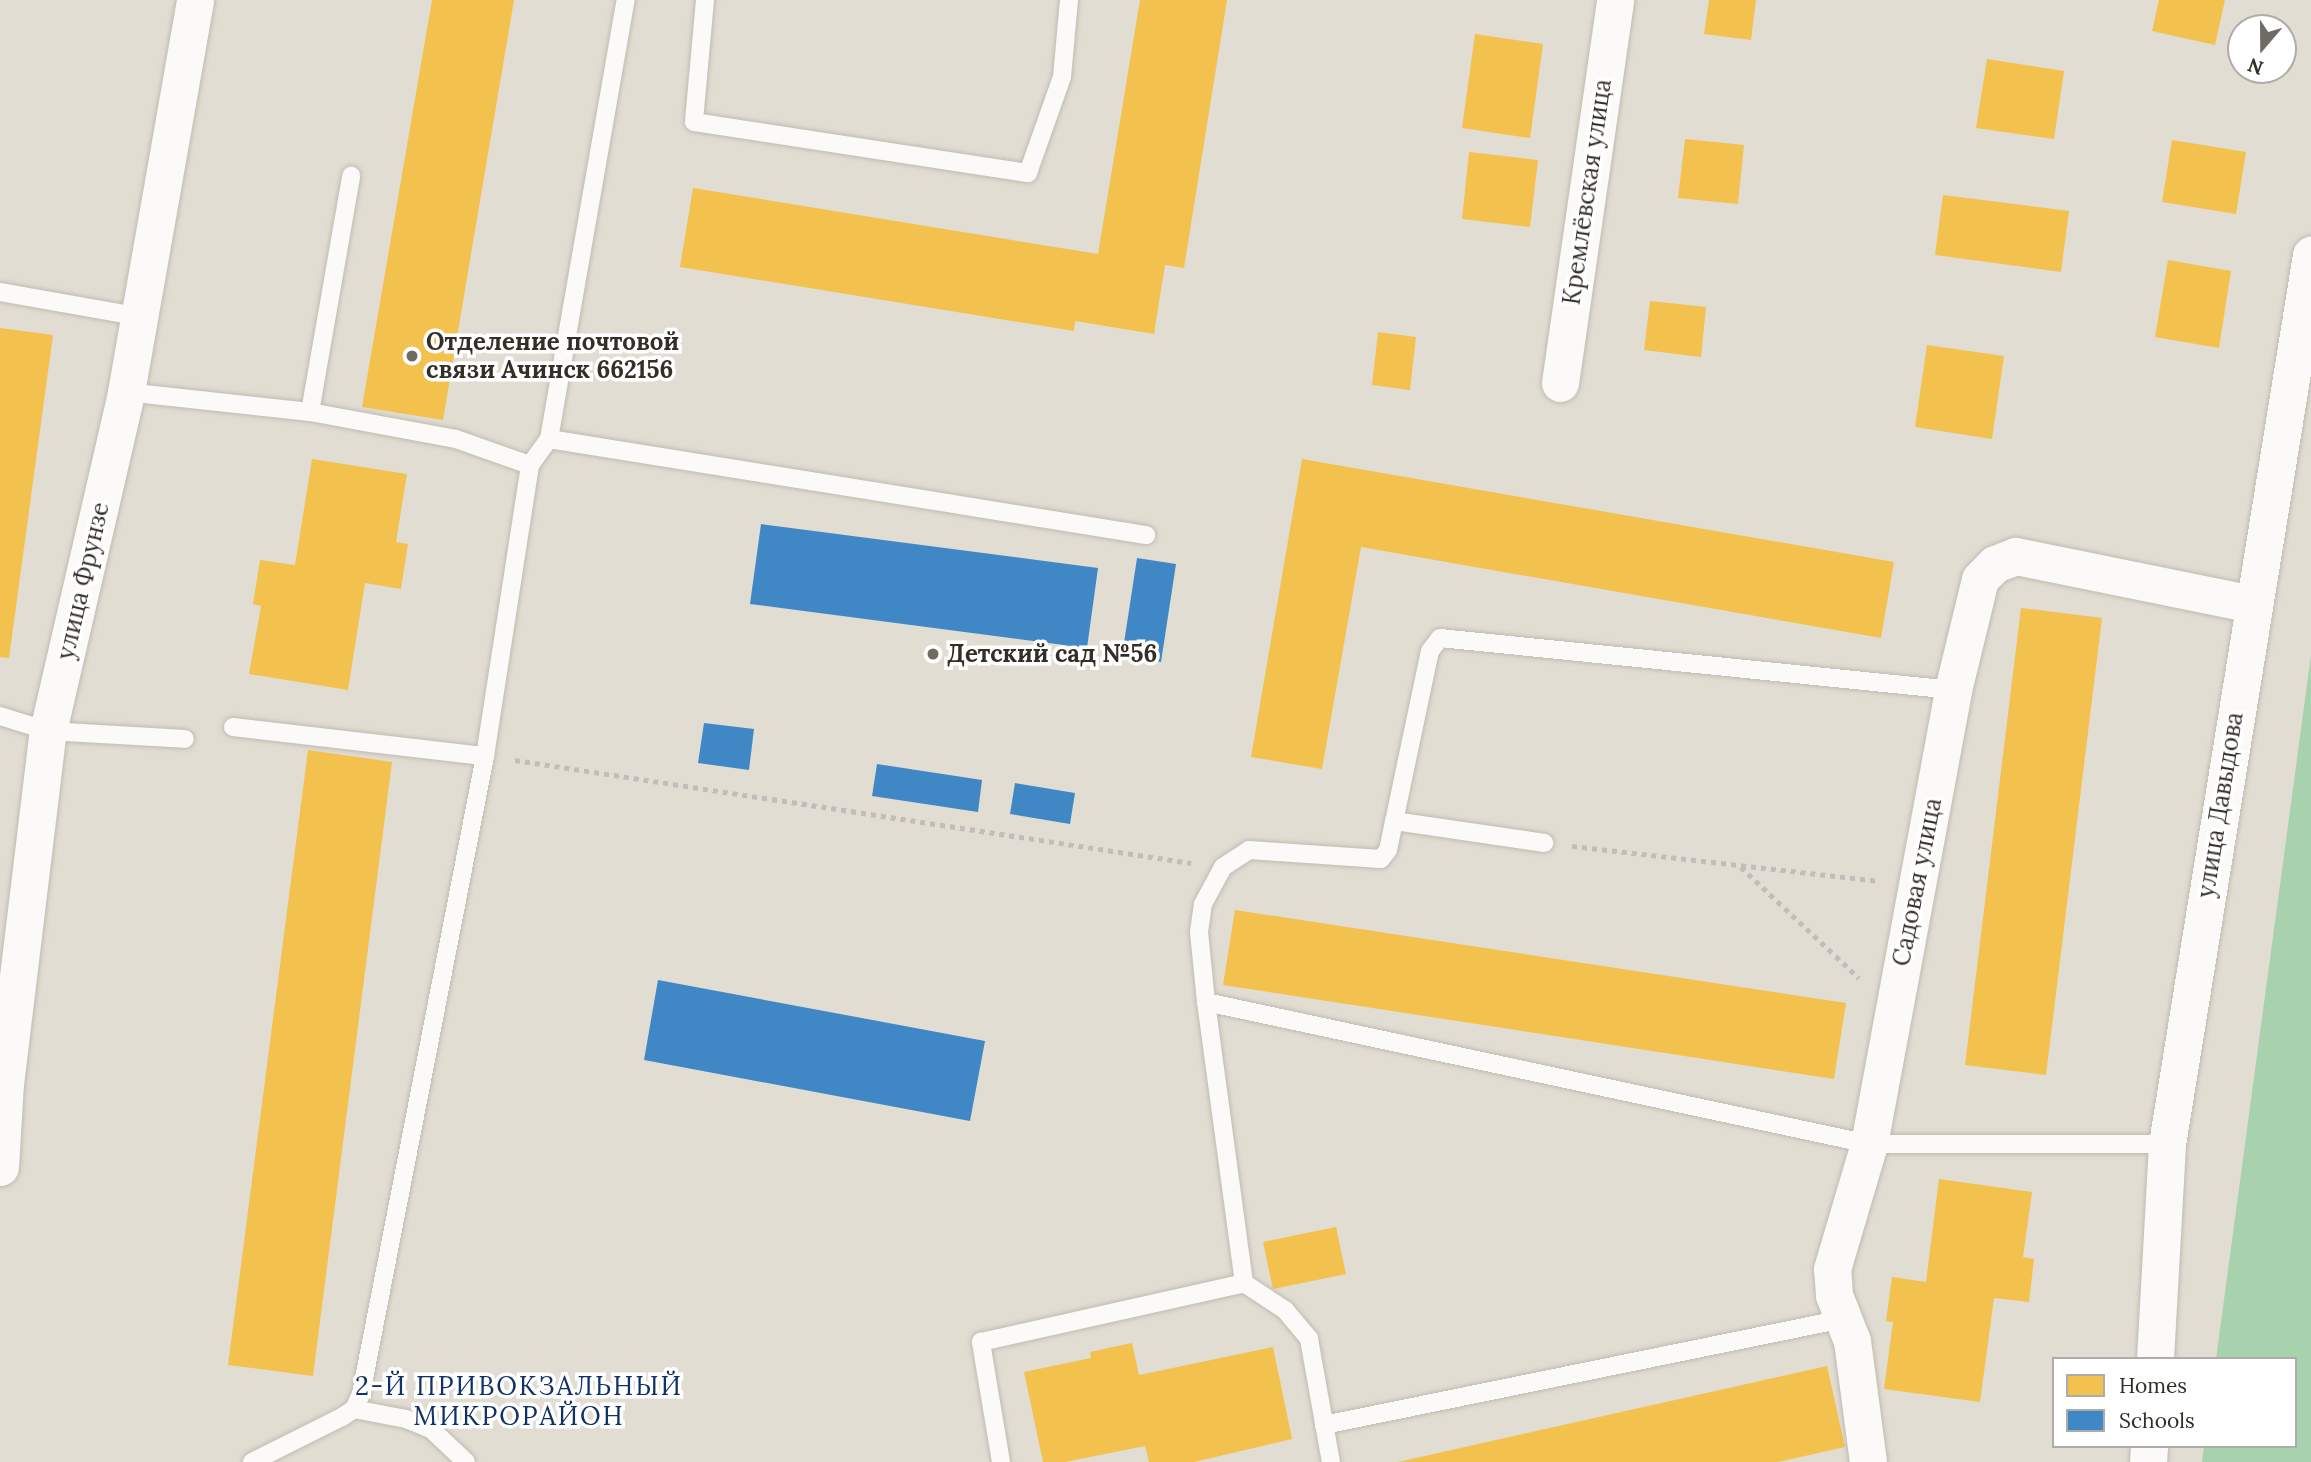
<!DOCTYPE html>
<meta charset="utf-8">
<style>
body{margin:0}
#map{position:relative;width:2311px;height:1462px;overflow:hidden;background:#e2ddd2;font-family:Lora,serif}
div>[style]{position:absolute}
[style*='--x']{left:calc(var(--x)*1px);top:calc(var(--y)*1px);width:calc(var(--w)*1px);rotate:calc(var(--a)*1deg)}
.green>*{inset:0;background:#a8d1ad}
.homes>*{inset:0;background:#f2c14e}
.schools>*{inset:0;background:#3f88c5}
.path>*{height:4.5px;margin-top:-2.25px;transform-origin:0;background:repeating-linear-gradient(90deg,#bfbebb 0 5px,transparent 0 10px)}
.roads{filter:drop-shadow(0 0 2px #bfbbb2) drop-shadow(0 0 2px #bfbbb2)}
.service>*{height:18px;margin:-9px;padding:0 9px;transform-origin:9px;border-radius:9px;background:#fbfaf8}
.minor>*{height:37px;margin:-18.5px;padding:0 18.5px;transform-origin:18.5px;border-radius:18.5px;background:#fbfaf8}
.dots>*{width:19px;height:19px;translate:-50% -50%;box-sizing:border-box;border:4px solid #fff;border-radius:50%}
span{translate:-50% -50%;white-space:nowrap;text-align:center;line-height:1.15;-webkit-text-stroke:7px #fff;paint-order:stroke}
.street-label{font-size:24px;color:#332f27}
.poi-label{font-size:24px;color:#332f27;font-weight:700}
.left{translate:0 -50%;text-align:left}
.neighbourhood-label{font-size:26px;color:#0f3165;letter-spacing:2px}
.legend{position:absolute;left:2052px;top:1357px;width:245px;height:91px;box-sizing:border-box;background:#fff;border:2px solid #adaca9;margin:0;padding:9px 12px;list-style:none;font-size:21px;color:#332f27}
.legend li{display:flex;align-items:center;gap:14px;height:35px}
.legend b{width:35px;border:2px solid #adaca9}
.north{position:absolute;left:2227px;top:14px;width:70px;height:70px;box-sizing:border-box;background:#fff;border:2px solid #adaca9;border-radius:50%;rotate:200deg;font-size:19px;font-weight:700;line-height:28px;text-align:center;color:#332f27}
.north::after{content:'';display:block;margin:auto;width:24px;height:32px;background:#706c63;clip-path:polygon(50% 0,100% 100%,50% 72%,0 100%)}
</style>
<div id="map">
<div class="green">
<i style="clip-path:polygon(2311px 655px,2311px 1462px,2202px 1462px,2204px 1446px,2295px 1446px,2295px 1359px,2216px 1359px)"></i>
</div>
<div class="homes">
<i style="clip-path:polygon(432px 0,514px 0,443px 420px,362px 407px)"></i>
<i style="clip-path:polygon(1140px 0,1227px 0,1184px 268px,1165px 265px,1154px 334px,1075px 321px,1074px 331px,680px 267px,693px 188px,1098px 254px)"></i>
<i style="clip-path:polygon(1709px 0,1756px 0,1751px 40px,1704px 34px)"></i>
<i style="clip-path:polygon(2159px 0,2225px 0,2215px 45px,2152px 31px)"></i>
<i style="clip-path:polygon(1475px 34px,1543px 44px,1530px 138px,1462px 128px)"></i>
<i style="clip-path:polygon(1987px 59px,2064px 71px,2054px 139px,1976px 128px)"></i>
<i style="clip-path:polygon(1685px 139px,1744px 145px,1738px 204px,1678px 198px)"></i>
<i style="clip-path:polygon(2172px 140px,2246px 152px,2236px 214px,2162px 202px)"></i>
<i style="clip-path:polygon(1469px 152px,1538px 160px,1530px 227px,1462px 219px)"></i>
<i style="clip-path:polygon(1943px 195px,2069px 211px,2061px 272px,1935px 255px)"></i>
<i style="clip-path:polygon(2168px 260px,2231px 271px,2219px 348px,2155px 337px)"></i>
<i style="clip-path:polygon(1650px 301px,1706px 307px,1701px 357px,1644px 350px)"></i>
<i style="clip-path:polygon(0 328px,53px 335px,9px 658px,0 657px)"></i>
<i style="clip-path:polygon(1378px 332px,1416px 337px,1410px 390px,1372px 385px)"></i>
<i style="clip-path:polygon(1927px 345px,2004px 356px,1992px 439px,1915px 427px)"></i>
<i style="clip-path:polygon(312px 459px,407px 474px,396px 542px,408px 544px,401px 589px,365px 583px,348px 690px,249px 674px,261px 606px,253px 604px,260px 560px,295px 565px)"></i>
<i style="clip-path:polygon(1302px 459px,1894px 562px,1881px 638px,1361px 547px,1322px 769px,1251px 757px)"></i>
<i style="clip-path:polygon(2021px 608px,2102px 618px,2046px 1075px,1965px 1065px)"></i>
<i style="clip-path:polygon(308px 750px,392px 762px,313px 1376px,228px 1365px)"></i>
<i style="clip-path:polygon(1235px 910px,1846px 1003px,1834px 1079px,1223px 985px)"></i>
<i style="clip-path:polygon(1939px 1179px,2032px 1192px,2023px 1257px,2034px 1259px,2029px 1302px,1994px 1298px,1980px 1402px,1884px 1389px,1893px 1322px,1886px 1321px,1892px 1277px,1926px 1282px)"></i>
<i style="clip-path:polygon(1336px 1227px,1346px 1274px,1273px 1289px,1263px 1242px)"></i>
<i style="clip-path:polygon(1132px 1343px,1139px 1375px,1273px 1347px,1292px 1439px,1194px 1462px,1149px 1462px,1145px 1446px,1065px 1462px,1043px 1462px,1024px 1372px,1091px 1358px,1090px 1352px)"></i>
<i style="clip-path:polygon(1827px 1366px,1845px 1447px,1778px 1462px,1398px 1462px)"></i>
</div>
<div class="schools">
<i style="clip-path:polygon(761px 524px,1098px 568px,1087px 648px,750px 604px)"></i>
<i style="clip-path:polygon(1137px 558px,1176px 564px,1161px 662px,1122px 656px)"></i>
<i style="clip-path:polygon(704px 723px,754px 729px,749px 770px,698px 763px)"></i>
<i style="clip-path:polygon(877px 764px,982px 780px,978px 812px,872px 796px)"></i>
<i style="clip-path:polygon(1015px 783px,1075px 793px,1070px 824px,1010px 814px)"></i>
<i style="clip-path:polygon(658px 980px,985px 1041px,970px 1121px,644px 1060px)"></i>
</div>
<div class="path">
<i style="--x:515;--y:760;--w:684;--a:8.66"></i>
<i style="--x:1572;--y:846;--w:307;--a:6.5"></i>
<i style="--x:1741;--y:867;--w:162;--a:43.2"></i>
</div>
<div class="roads">
<div class="service">
<i style="--x:705;--y:0;--w:122;--a:95.2"></i>
<i style="--x:694;--y:122;--w:338;--a:8.7"></i>
<i style="--x:1028;--y:173;--w:102;--a:-70.5"></i>
<i style="--x:1062;--y:77;--w:77;--a:-84.8"></i>
<i style="--x:0;--y:292;--w:138;--a:10"></i>
<i style="--x:126;--y:392;--w:185;--a:6.2"></i>
<i style="--x:310;--y:412;--w:148;--a:10.5"></i>
<i style="--x:456;--y:439;--w:78;--a:19.4"></i>
<i style="--x:310;--y:412;--w:240;--a:-80.1"></i>
<i style="--x:549;--y:439;--w:605;--a:9.14"></i>
<i style="--x:0;--y:716;--w:50;--a:17.4"></i>
<i style="--x:48;--y:731;--w:137;--a:3.3"></i>
<i style="--x:233;--y:727;--w:254;--a:6.6"></i>
<i style="--x:1394;--y:821;--w:152;--a:8.3"></i>
<i style="--x:1206;--y:1002;--w:678;--a:12.09"></i>
<i style="--x:1869;--y:1144;--w:298;--a:0"></i>
<i style="--x:1244;--y:1283;--w:284;--a:-97.7"></i>
<i style="--x:1206;--y:1002;--w:70;--a:-95.7"></i>
<i style="--x:1199;--y:932;--w:28;--a:-82"></i>
<i style="--x:1203;--y:904;--w:42;--a:-61.6"></i>
<i style="--x:1223;--y:867;--w:31;--a:-33"></i>
<i style="--x:1249;--y:850;--w:132;--a:3.9"></i>
<i style="--x:1381;--y:859;--w:11;--a:-52"></i>
<i style="--x:1388;--y:850;--w:203;--a:-78.1"></i>
<i style="--x:1430;--y:651;--w:16;--a:-52"></i>
<i style="--x:1440;--y:638;--w:516;--a:5.79"></i>
<i style="--x:354;--y:1409;--w:53;--a:10.9"></i>
<i style="--x:406;--y:1419;--w:27;--a:22"></i>
<i style="--x:431;--y:1429;--w:48;--a:43.3"></i>
<i style="--x:1324;--y:1425;--w:530;--a:-11.54"></i>
<i style="--x:252;--y:1462;--w:101;--a:-26.6"></i>
<i style="--x:342;--y:1417;--w:14;--a:-34"></i>
<i style="--x:354;--y:1409;--w:17;--a:-65"></i>
<i style="--x:361;--y:1394;--w:650;--a:-79"></i>
<i style="--x:485;--y:756;--w:294;--a:-81.2"></i>
<i style="--x:530;--y:465;--w:32;--a:-54"></i>
<i style="--x:549;--y:439;--w:446;--a:-80.1"></i>
<i style="--x:1001;--y:1462;--w:122;--a:-99.5"></i>
<i style="--x:981;--y:1342;--w:270;--a:-12.6"></i>
<i style="--x:1244;--y:1283;--w:49;--a:33.4"></i>
<i style="--x:1285;--y:1310;--w:38;--a:50"></i>
<i style="--x:1309;--y:1339;--w:125;--a:79.9"></i>
</div>
<div class="minor">
<i style="--x:1560;--y:383;--w:387;--a:-81.8"></i>
<i style="--x:0;--y:1167;--w:83;--a:-86.6"></i>
<i style="--x:5;--y:1084;--w:356;--a:-83.1"></i>
<i style="--x:48;--y:731;--w:348;--a:-77"></i>
<i style="--x:126;--y:392;--w:398;--a:-80"></i>
<i style="--x:2155;--y:1359;--w:215;--a:-86.8"></i>
<i style="--x:2167;--y:1144;--w:901;--a:-80.8"></i>
<i style="--x:1868;--y:1462;--w:122;--a:-97.5"></i>
<i style="--x:1852;--y:1341;--w:49;--a:-111.4"></i>
<i style="--x:1834;--y:1295;--w:26;--a:-94"></i>
<i style="--x:1832;--y:1269;--w:130;--a:-73.5"></i>
<i style="--x:1869;--y:1144;--w:462;--a:-79.5"></i>
<i style="--x:1953;--y:690;--w:114;--a:-76.3"></i>
<i style="--x:1980;--y:579;--w:21;--a:-45"></i>
<i style="--x:1995;--y:564;--w:22;--a:-21"></i>
<i style="--x:2016;--y:556;--w:241;--a:11.5"></i>
<i style="--x:2148;--y:1462;--w:16;--a:-86"></i>
</div>
</div>
<div class="dots">
<i style="left:412px;top:356px;background:#706c63"></i>
<i style="left:933px;top:654px;background:#706c63"></i>
</div>
<div class="street-label">
<span style="left:1587px;top:192px;rotate:-82deg">Кремлёвская улица</span>
<span style="left:83px;top:581px;rotate:-77deg">улица Фрунзе</span>
<span style="left:2220px;top:805px;rotate:-81deg">улица Давыдова</span>
<span style="left:1917px;top:882px;rotate:-79deg">Садовая улица</span>
</div>
<div class="poi-label">
<span class="left" style="left:426px;top:356px">Отделение почтовой<br>связи Ачинск 662156</span>
<span class="left" style="left:947px;top:654px">Детский сад №56</span>
</div>
<div class="neighbourhood-label">
<span style="left:519px;top:1401px">2-Й ПРИВОКЗАЛЬНЫЙ<br>МИКРОРАЙОН</span>
</div>
<ul class="legend">
<li><b style="height:19px;background:#f2c14e"></b>Homes</li>
<li><b style="height:19px;background:#3f88c5"></b>Schools</li>
</ul>
<div class="north">N</div>
</div>
